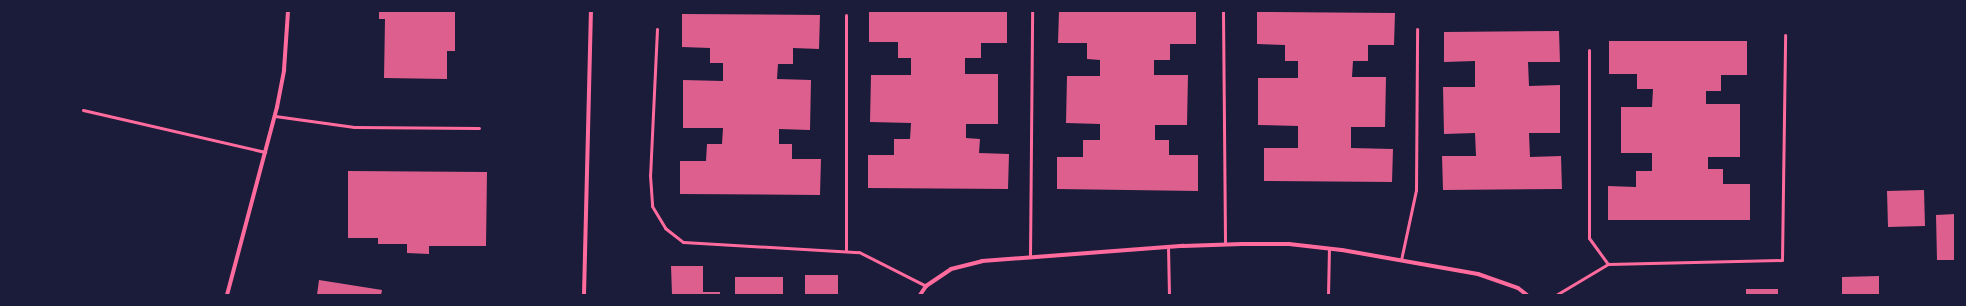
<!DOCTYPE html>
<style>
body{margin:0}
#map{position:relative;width:1966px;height:306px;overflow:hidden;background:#1b1b3a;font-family:Poppins,sans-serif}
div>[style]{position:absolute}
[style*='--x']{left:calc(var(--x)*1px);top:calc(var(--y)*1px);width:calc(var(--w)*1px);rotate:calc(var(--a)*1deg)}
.building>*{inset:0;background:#dd5f8e}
.service>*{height:3px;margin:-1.5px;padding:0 1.5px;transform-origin:1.5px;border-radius:1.5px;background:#ff6b9d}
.minor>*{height:4px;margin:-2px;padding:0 2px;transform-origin:2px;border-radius:2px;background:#ff6b9d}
span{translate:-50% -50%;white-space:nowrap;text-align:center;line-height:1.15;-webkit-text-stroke:3px #1b1b3a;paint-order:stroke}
.frame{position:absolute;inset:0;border:12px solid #1b1b3a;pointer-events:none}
</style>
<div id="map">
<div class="building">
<i style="clip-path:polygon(379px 11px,455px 11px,455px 51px,447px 51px,447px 79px,384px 78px,385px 19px,379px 19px)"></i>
<i style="clip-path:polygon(869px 11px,1007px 11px,1007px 43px,981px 43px,981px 58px,965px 58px,965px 74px,998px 74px,998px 124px,966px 124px,966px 138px,980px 139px,979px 153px,1009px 154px,1008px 189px,868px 188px,868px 155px,894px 155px,894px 139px,910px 139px,911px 123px,870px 122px,871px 75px,911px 75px,911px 58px,898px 58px,898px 42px,869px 42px)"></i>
<i style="clip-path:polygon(1059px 11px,1196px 11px,1196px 44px,1170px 44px,1170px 60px,1154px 60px,1154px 75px,1188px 75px,1187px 125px,1155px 125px,1155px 140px,1169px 140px,1169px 155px,1198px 155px,1198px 191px,1057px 189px,1057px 157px,1083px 157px,1083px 140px,1100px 140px,1100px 124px,1066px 123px,1067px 76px,1100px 76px,1100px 60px,1087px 59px,1087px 43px,1058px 43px)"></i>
<i style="clip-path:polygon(1257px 12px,1395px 13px,1394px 45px,1368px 45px,1368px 61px,1353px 61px,1352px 77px,1386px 77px,1385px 127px,1351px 127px,1351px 148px,1393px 149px,1392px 182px,1264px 181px,1264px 148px,1298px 148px,1298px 126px,1258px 125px,1258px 78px,1298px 78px,1298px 61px,1285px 61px,1285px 45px,1257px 44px)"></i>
<i style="clip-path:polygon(682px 14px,820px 15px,819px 49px,793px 48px,793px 64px,778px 64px,777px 79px,811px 80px,810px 130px,779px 129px,779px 144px,792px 144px,792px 159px,821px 159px,820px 195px,680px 194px,680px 161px,706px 161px,707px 144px,722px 144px,723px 128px,683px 128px,683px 80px,723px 81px,723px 63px,710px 63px,710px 48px,682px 47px)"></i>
<i style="clip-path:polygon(1559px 31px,1560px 62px,1528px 62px,1529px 86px,1560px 85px,1560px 133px,1529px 133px,1530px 157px,1561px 156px,1562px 189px,1443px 190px,1442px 156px,1476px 156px,1475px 133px,1444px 134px,1443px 87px,1475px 87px,1475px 61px,1444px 62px,1444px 32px)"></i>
<i style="clip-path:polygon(1609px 41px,1747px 41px,1747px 75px,1721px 75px,1721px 91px,1706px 91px,1706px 104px,1740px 104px,1740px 157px,1708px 157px,1708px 169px,1723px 169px,1723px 184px,1750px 184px,1750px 220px,1608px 220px,1608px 186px,1636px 187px,1636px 171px,1652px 171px,1652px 153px,1621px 153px,1621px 107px,1652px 107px,1653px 89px,1637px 89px,1637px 74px,1609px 74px)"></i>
<i style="clip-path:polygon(348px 171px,487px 172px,486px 246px,429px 246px,429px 254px,407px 253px,407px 244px,378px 244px,378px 238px,348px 238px)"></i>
<i style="clip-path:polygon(1924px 190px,1925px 226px,1888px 227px,1887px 191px)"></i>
<i style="clip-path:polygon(1955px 214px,1955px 260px,1937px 260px,1936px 215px)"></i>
<i style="clip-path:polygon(671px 266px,703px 266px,703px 292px,720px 292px,720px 295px,672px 295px)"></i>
<i style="clip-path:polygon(805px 275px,838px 275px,838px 295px,805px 295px)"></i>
<i style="clip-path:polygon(1879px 276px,1879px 295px,1842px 295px,1842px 277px)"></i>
<i style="clip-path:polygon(735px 277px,783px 277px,783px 295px,735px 295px)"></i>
<i style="clip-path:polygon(319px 280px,382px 290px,381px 295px,317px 295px)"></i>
<i style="clip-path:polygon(1746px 289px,1778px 289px,1778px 295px,1746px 295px)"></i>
</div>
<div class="service">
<i style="--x:1223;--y:11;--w:233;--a:89.5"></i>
<i style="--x:657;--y:29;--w:146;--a:92.7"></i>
<i style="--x:650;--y:175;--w:31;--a:86"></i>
<i style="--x:652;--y:206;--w:26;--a:59"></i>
<i style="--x:665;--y:228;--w:23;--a:38"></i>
<i style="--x:683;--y:242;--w:176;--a:3.3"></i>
<i style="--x:859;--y:252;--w:75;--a:26.9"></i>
<i style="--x:1589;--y:50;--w:188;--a:90"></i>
<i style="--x:1589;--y:238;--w:32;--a:54"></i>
<i style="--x:83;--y:110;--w:187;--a:13"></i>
<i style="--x:275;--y:116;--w:80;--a:7.9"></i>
<i style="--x:354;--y:127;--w:125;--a:0.5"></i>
<i style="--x:1168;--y:247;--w:48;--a:88.8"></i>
<i style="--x:846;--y:251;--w:236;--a:-90"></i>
<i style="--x:1030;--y:257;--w:246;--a:-89.5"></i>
<i style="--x:1401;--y:260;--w:72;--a:-77.9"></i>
<i style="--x:1416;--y:190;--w:161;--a:-89.6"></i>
<i style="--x:1328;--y:295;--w:46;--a:-88.8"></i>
<i style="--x:1556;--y:295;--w:61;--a:-30.8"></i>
<i style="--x:1608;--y:264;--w:174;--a:-1.3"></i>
<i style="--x:1782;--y:260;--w:225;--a:-89.2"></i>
</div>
<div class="minor">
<i style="--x:227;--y:295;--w:195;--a:-75.1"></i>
<i style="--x:277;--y:107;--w:38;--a:-79"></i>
<i style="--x:284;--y:70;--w:59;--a:-86.1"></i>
<i style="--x:584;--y:295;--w:284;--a:-88.6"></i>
<i style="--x:920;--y:295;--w:11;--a:-56"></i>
<i style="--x:926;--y:286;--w:30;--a:-34"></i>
<i style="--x:951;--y:269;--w:32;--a:-14"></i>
<i style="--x:982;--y:261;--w:202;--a:-4.3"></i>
<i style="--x:1183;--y:246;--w:59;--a:-1.9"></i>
<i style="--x:1242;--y:244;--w:47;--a:0"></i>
<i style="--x:1289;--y:244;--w:53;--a:6.5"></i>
<i style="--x:1342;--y:250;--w:138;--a:10"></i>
<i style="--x:1478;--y:274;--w:42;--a:19.3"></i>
<i style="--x:1518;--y:288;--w:11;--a:38"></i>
</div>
<div class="frame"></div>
</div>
